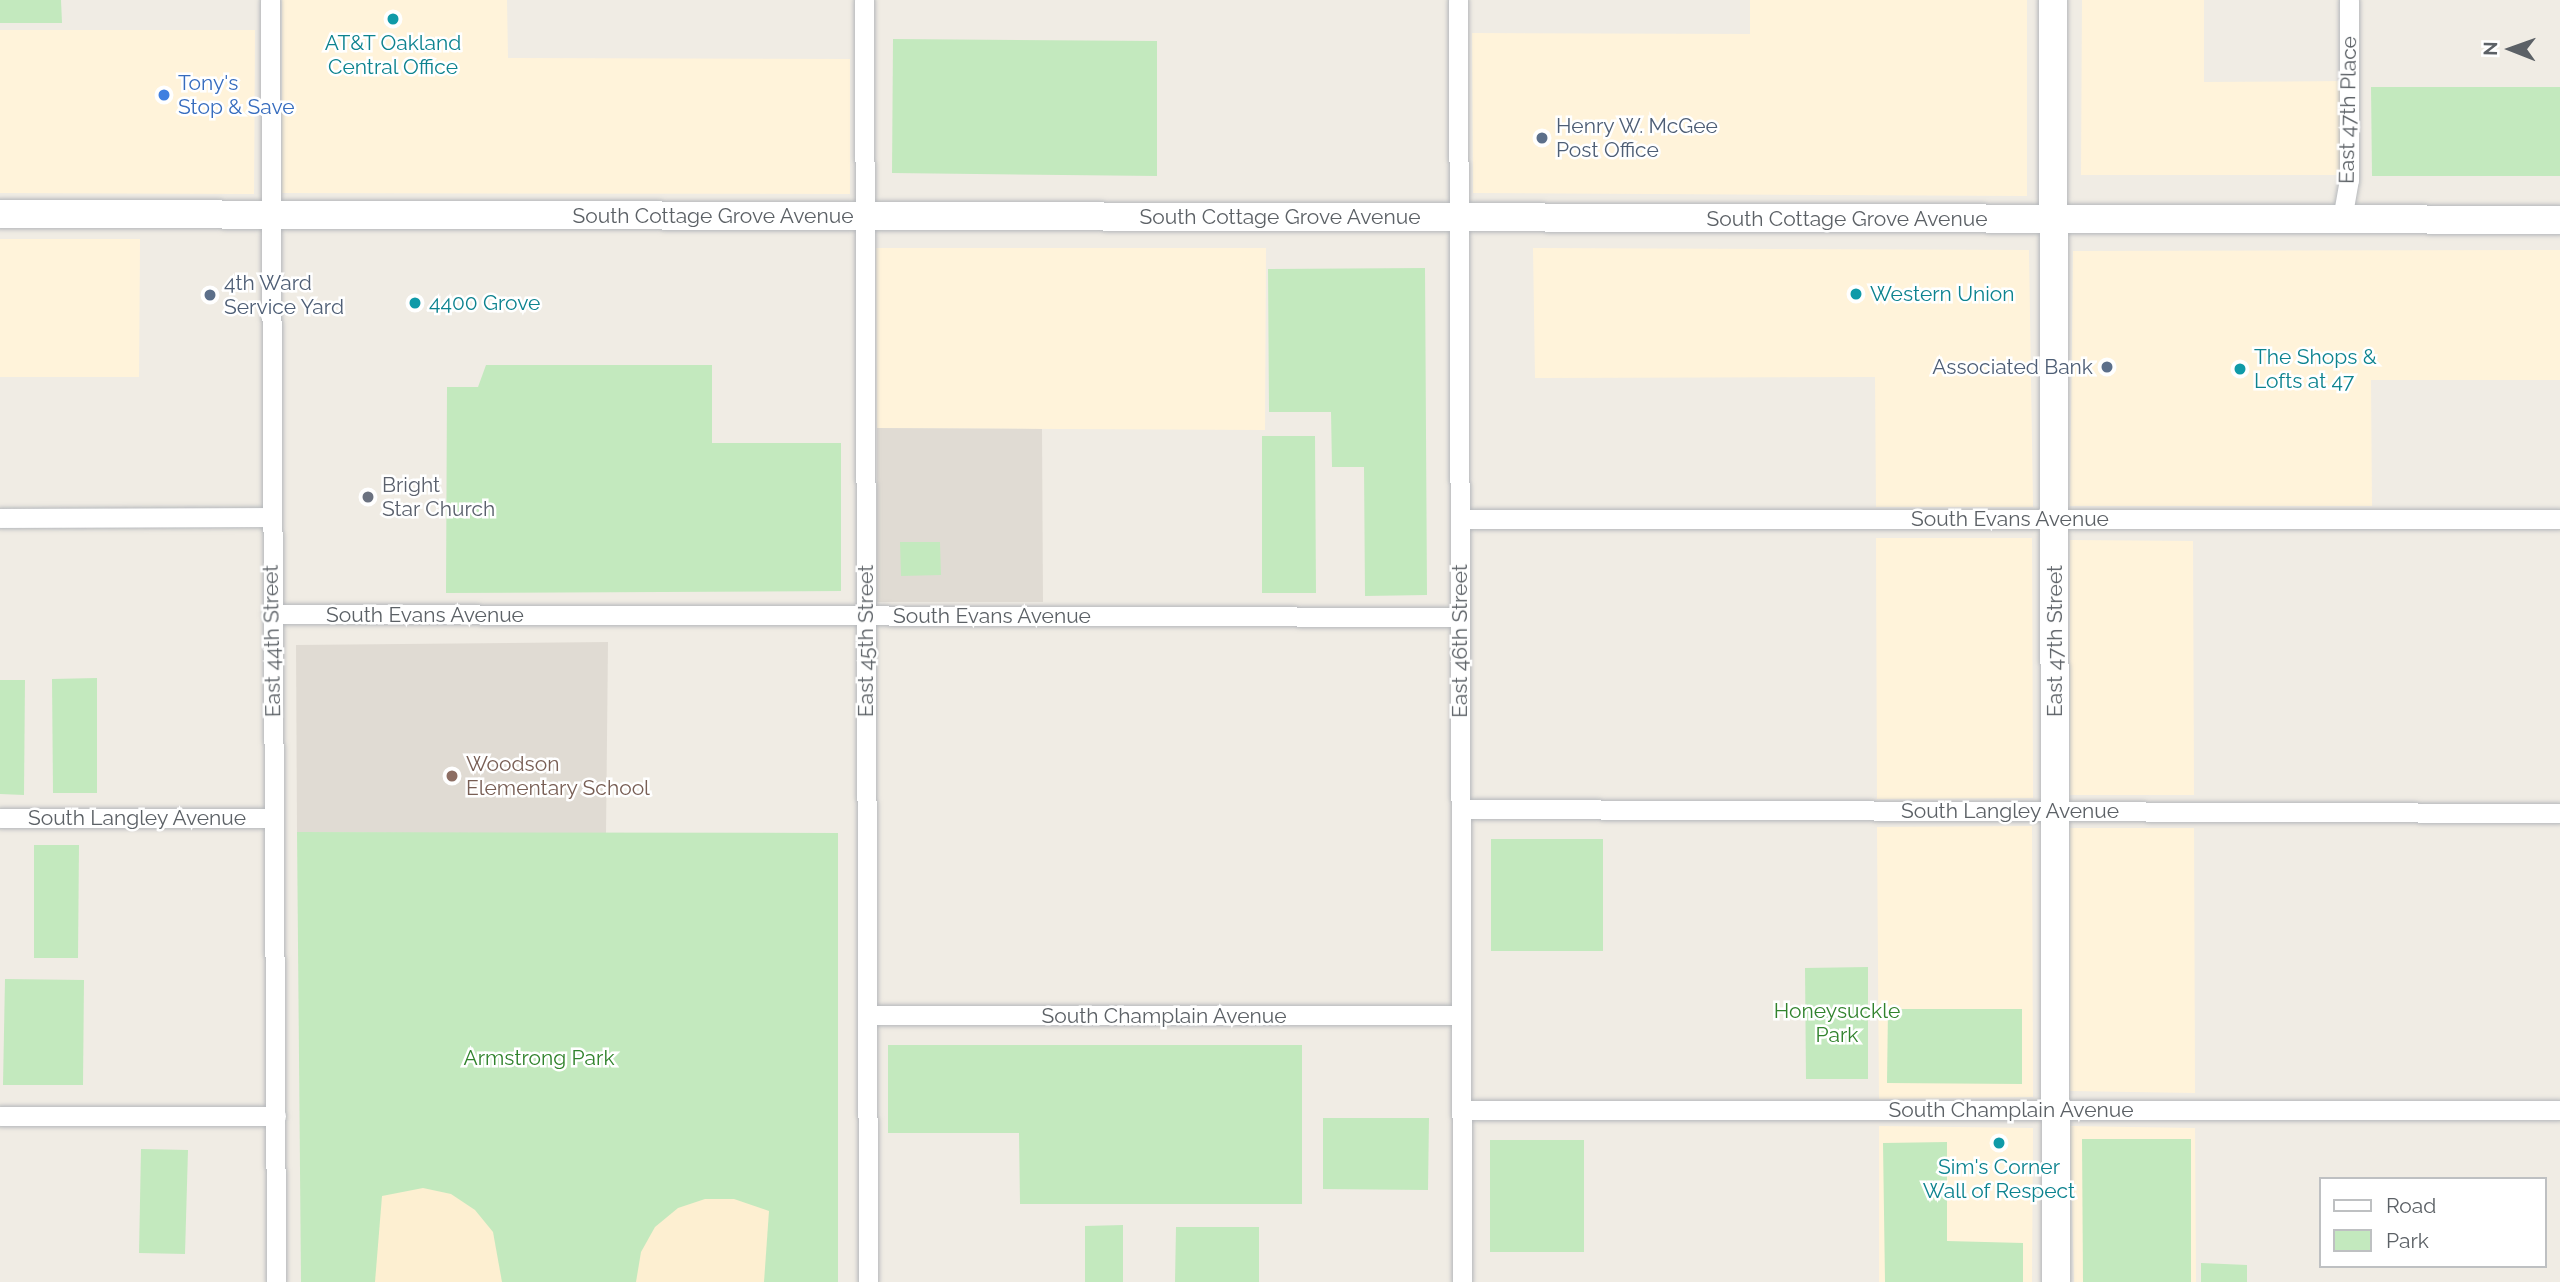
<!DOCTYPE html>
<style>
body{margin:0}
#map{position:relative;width:2560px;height:1282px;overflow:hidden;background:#f0ece4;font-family:Raleway,sans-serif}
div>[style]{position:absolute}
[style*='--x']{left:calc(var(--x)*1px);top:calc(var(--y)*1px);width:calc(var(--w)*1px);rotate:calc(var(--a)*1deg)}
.commercial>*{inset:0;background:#fff3da}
.education>*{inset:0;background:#e0dbd3}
.green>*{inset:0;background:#c3e9be}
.sand>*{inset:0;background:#fdefd1}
.roads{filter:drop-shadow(0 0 2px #b5b8bc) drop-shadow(0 0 2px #b5b8bc)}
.minor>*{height:19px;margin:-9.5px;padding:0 9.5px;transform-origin:9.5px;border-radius:9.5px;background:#fff}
.secondary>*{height:28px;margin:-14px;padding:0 14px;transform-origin:14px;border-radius:14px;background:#fff}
.dots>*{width:19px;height:19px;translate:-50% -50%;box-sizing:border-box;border:4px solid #fff;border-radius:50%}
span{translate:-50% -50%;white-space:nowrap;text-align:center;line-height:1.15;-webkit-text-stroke:5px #fff;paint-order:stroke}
.culture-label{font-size:21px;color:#0d838f}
.left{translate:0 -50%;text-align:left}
.shop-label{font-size:21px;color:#366cbe}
.street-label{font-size:21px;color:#5c6166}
.service-label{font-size:21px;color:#4e5e75}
.right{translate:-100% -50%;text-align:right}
.worship-label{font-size:21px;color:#5b616d}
.education-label{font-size:21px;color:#785e54}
.park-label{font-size:21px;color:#31832d}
.legend{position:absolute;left:2319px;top:1177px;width:228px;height:91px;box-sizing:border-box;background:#fff;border:2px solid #bec0c2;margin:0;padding:9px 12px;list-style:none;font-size:21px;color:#5c6166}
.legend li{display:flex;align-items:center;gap:14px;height:35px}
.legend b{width:35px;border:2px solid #bec0c2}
.north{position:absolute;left:2476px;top:14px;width:70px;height:70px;-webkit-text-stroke:5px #fff;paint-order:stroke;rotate:271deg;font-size:19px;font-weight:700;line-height:28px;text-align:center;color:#5c6166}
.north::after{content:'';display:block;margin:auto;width:24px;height:32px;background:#5c6166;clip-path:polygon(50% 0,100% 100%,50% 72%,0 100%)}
</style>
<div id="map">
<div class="commercial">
<i style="clip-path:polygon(282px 0,507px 0,508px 58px,850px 59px,850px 194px,282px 193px)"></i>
<i style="clip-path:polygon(1750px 0,2027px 0,2027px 196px,1473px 193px,1472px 33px,1750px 34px)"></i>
<i style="clip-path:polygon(2082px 0,2204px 0,2204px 82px,2348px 81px,2346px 175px,2081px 175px)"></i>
<i style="clip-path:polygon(0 30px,255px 30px,254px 194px,0 193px)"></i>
<i style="clip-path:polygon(0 239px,140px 239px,139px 377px,0 377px)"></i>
<i style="clip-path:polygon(876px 248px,1266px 248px,1265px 430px,877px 428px)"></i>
<i style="clip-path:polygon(1533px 248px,2029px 250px,2033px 507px,1876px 507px,1875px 377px,1535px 378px)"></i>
<i style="clip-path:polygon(2560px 250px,2560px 380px,2371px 380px,2372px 506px,2070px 506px,2073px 251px)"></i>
<i style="clip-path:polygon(1876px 538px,2032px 538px,2033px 798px,1877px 799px)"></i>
<i style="clip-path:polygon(2070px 540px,2193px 541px,2194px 795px,2070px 795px)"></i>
<i style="clip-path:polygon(2032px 826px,2033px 1097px,1879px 1099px,1877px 827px)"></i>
<i style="clip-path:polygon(2070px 828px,2194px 828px,2195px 1093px,2070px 1091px)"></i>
<i style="clip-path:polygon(1879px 1126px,2033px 1128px,2032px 1282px,1879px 1282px)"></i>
<i style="clip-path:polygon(2070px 1126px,2195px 1128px,2196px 1282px,2074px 1282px)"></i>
</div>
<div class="education">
<i style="clip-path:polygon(877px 428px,1042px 429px,1043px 602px,877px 602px)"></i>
<i style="clip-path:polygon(608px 642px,606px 835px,297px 832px,296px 645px)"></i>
</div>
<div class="green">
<i style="clip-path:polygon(0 0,61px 0,62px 23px,0 23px)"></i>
<i style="clip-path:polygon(893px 39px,1157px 41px,1157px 176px,892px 173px)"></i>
<i style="clip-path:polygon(2371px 87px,2560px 87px,2560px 176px,2372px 176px)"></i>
<i style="clip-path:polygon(1425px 268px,1427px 595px,1365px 596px,1364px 467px,1332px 467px,1331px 412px,1269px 412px,1268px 269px)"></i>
<i style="clip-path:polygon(486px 365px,712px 365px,712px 443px,841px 443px,841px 591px,446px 593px,447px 387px,478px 387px)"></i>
<i style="clip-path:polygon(1262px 436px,1315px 436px,1316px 593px,1262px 593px)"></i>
<i style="clip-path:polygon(900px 542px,940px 542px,941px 575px,901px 576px)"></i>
<i style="clip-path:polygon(97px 678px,97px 793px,53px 793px,52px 679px)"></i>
<i style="clip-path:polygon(0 680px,25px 680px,24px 795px,0 794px)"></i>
<i style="clip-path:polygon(297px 832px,838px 833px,838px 1282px,301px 1282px)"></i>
<i style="clip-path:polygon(1491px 839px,1603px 839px,1603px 951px,1491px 951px)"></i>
<i style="clip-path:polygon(34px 845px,79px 845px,78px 958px,34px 958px)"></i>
<i style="clip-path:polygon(1868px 967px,1868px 1079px,1806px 1079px,1805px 968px)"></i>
<i style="clip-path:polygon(5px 979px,84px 980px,83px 1085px,3px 1085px)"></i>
<i style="clip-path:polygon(1888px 1009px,2022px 1009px,2022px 1084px,1887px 1083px)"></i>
<i style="clip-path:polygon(888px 1045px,1302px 1045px,1302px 1204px,1020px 1204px,1019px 1133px,888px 1133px)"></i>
<i style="clip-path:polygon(1323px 1118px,1429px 1118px,1428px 1190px,1323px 1189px)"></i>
<i style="clip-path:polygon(2082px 1139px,2191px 1139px,2191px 1282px,2083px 1282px)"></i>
<i style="clip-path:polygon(1584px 1140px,1584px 1252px,1490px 1252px,1490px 1140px)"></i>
<i style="clip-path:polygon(1947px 1142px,1947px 1241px,2023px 1243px,2023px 1282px,1885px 1282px,1883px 1143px)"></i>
<i style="clip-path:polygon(141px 1149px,188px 1150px,185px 1254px,139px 1253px)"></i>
<i style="clip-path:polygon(1123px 1225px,1123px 1282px,1085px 1282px,1085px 1226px)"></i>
<i style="clip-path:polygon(1176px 1227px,1259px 1227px,1259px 1282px,1175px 1282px)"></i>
<i style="clip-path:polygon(2201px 1263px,2247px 1265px,2247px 1282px,2201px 1282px)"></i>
</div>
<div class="sand">
<i style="clip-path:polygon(423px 1188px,451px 1194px,475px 1210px,493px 1232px,502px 1282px,375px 1282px,382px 1196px)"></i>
<i style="clip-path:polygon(705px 1199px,734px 1199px,769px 1211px,764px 1282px,636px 1282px,641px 1252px,655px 1227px,678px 1208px)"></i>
</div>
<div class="roads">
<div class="minor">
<i style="--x:270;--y:0;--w:1282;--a:89.73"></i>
<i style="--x:864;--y:0;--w:1282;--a:89.82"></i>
<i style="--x:1458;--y:0;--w:1282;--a:89.82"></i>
<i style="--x:2342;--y:219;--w:40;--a:-80"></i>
<i style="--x:2349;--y:180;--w:180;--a:-90"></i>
<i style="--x:0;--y:518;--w:270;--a:-0.2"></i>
<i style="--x:1460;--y:519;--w:1100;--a:0"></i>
<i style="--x:272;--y:614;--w:1188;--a:0.14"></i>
<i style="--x:1461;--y:809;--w:1099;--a:0.21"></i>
<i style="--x:0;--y:818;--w:274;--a:0"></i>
<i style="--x:867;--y:1015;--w:594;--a:0"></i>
<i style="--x:1462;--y:1110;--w:1098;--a:0"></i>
<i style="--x:0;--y:1116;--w:276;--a:0"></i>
</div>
<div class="secondary">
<i style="--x:2053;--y:0;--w:1282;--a:89.87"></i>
<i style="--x:0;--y:214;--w:2560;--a:0.13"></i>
</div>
</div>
<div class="dots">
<i style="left:393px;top:19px;background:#0f9aa8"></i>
<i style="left:164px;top:95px;background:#3f7fe0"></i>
<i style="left:1542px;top:138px;background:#5c6f8a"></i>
<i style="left:1856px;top:294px;background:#0f9aa8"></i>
<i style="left:210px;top:295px;background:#5c6f8a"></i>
<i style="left:415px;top:303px;background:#0f9aa8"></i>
<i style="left:2107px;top:367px;background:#5c6f8a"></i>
<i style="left:2240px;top:369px;background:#0f9aa8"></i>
<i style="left:368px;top:497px;background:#6b7280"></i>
<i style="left:452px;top:776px;background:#8d6e63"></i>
<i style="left:1999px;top:1143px;background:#0f9aa8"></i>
</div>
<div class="culture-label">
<span style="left:393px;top:55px">AT&amp;T Oakland<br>Central Office</span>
<span class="left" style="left:1870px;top:294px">Western Union</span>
<span class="left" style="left:429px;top:303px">4400 Grove</span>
<span class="left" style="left:2254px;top:369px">The Shops &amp;<br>Lofts at 47</span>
<span style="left:1999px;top:1179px">Sim's Corner<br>Wall of Respect</span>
</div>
<div class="shop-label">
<span class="left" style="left:178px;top:95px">Tony's<br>Stop &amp; Save</span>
</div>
<div class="street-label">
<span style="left:2348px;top:110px;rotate:-89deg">East 47th Place</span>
<span style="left:713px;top:216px">South Cottage Grove Avenue</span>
<span style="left:1280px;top:217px">South Cottage Grove Avenue</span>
<span style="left:1847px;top:219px">South Cottage Grove Avenue</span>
<span style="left:2010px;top:519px">South Evans Avenue</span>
<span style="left:425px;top:615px">South Evans Avenue</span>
<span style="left:992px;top:616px">South Evans Avenue</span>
<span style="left:272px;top:641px;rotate:-91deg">East 44th Street</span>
<span style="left:866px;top:641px;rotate:-90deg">East 45th Street</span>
<span style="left:1460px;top:641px;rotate:-90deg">East 46th Street</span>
<span style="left:2055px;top:641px;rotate:-90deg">East 47th Street</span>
<span style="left:2010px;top:811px">South Langley Avenue</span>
<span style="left:137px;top:818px">South Langley Avenue</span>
<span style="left:1164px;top:1016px">South Champlain Avenue</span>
<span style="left:2011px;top:1110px">South Champlain Avenue</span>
</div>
<div class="service-label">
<span class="left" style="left:1556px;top:138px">Henry W. McGee<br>Post Office</span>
<span class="left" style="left:224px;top:295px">4th Ward<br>Service Yard</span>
<span class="right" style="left:2093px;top:367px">Associated Bank</span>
</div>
<div class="worship-label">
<span class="left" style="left:382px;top:497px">Bright<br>Star Church</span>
</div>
<div class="education-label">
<span class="left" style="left:466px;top:776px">Woodson<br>Elementary School</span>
</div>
<div class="park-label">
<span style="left:1837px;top:1023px">Honeysuckle<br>Park</span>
<span style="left:539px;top:1058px">Armstrong Park</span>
</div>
<ul class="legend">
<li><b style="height:9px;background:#fff"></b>Road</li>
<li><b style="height:19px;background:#c3e9be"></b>Park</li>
</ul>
<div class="north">N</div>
</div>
